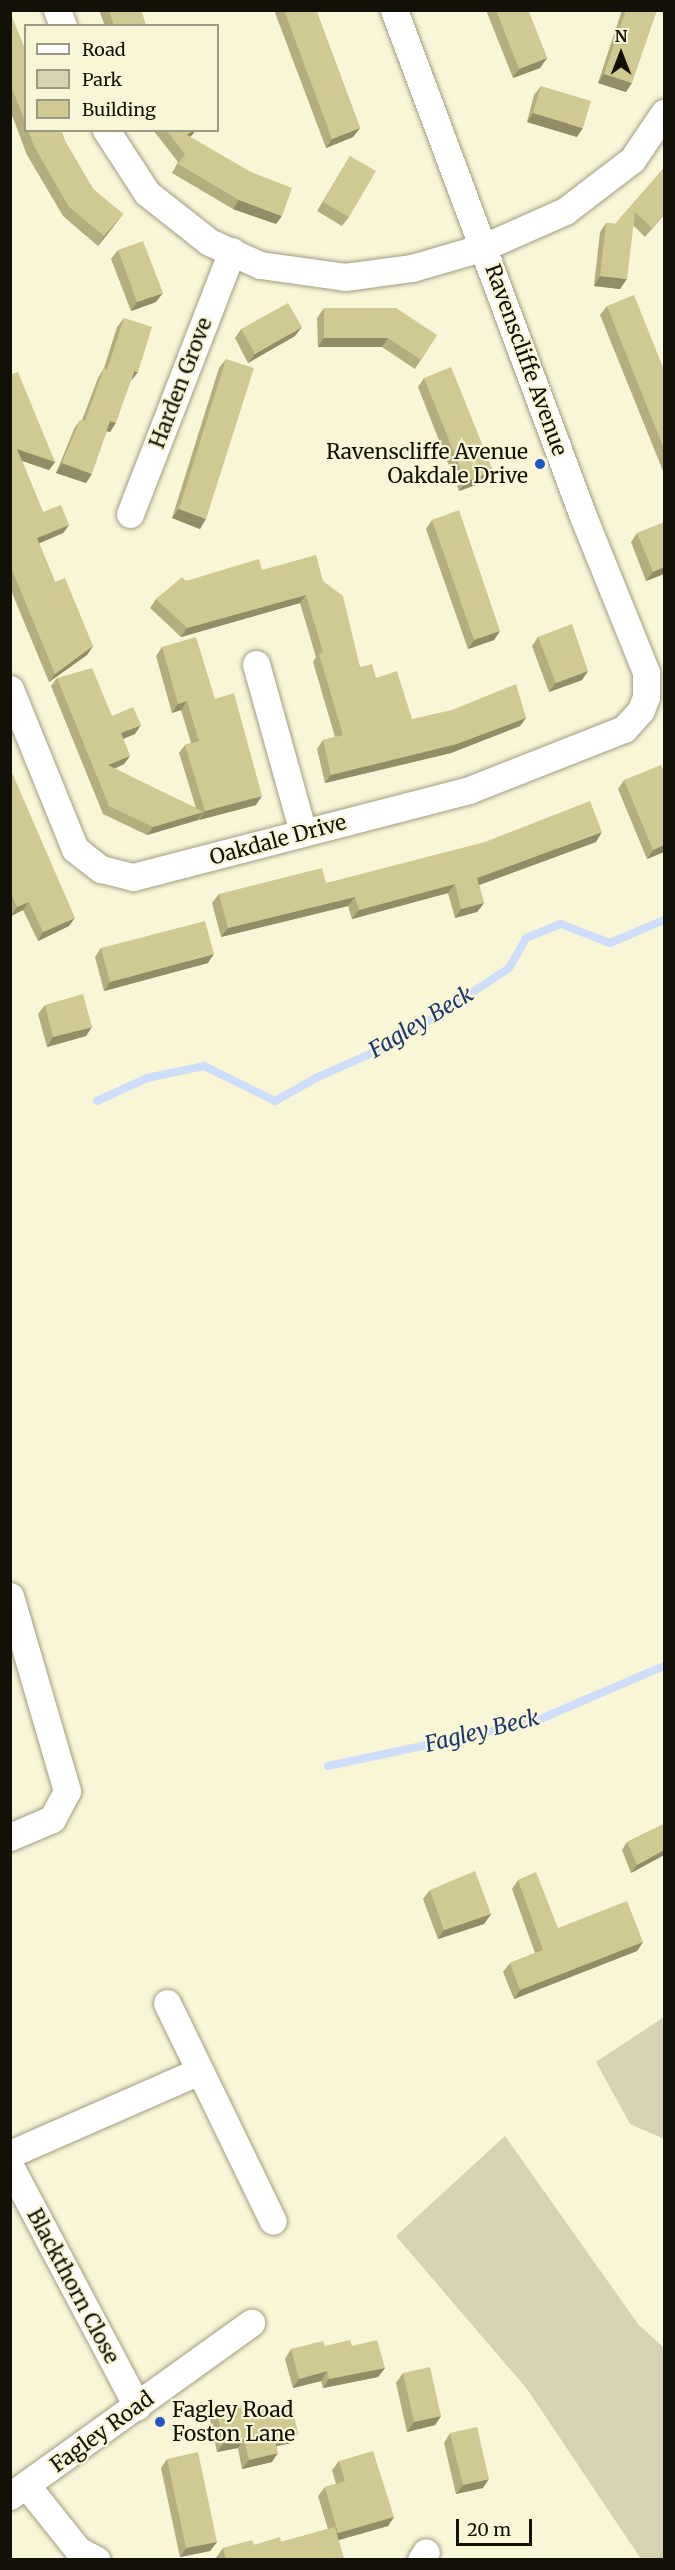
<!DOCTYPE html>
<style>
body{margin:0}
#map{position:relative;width:675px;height:2570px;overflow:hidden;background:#f9f5d7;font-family:Merriweather,serif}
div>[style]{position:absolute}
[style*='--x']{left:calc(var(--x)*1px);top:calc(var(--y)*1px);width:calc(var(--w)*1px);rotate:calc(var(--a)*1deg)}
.green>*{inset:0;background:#d7d3b2}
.stream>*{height:8px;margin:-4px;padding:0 4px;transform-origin:4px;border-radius:4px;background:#cdddfa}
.roads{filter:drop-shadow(0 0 2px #a19d81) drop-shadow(0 0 2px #a19d81)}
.minor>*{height:27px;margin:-13.5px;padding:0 13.5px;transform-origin:13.5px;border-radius:13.5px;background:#fff}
.wall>*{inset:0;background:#b4ad7e}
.shaded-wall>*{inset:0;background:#928d66}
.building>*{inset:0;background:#d1c992}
.dots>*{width:16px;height:16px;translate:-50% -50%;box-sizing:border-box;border:3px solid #f9f5d7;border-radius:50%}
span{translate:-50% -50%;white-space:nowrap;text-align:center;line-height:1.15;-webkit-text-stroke:4.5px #f9f5d7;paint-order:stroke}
.street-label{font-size:21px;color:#121007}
.poi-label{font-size:21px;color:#121007}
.right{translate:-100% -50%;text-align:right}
.left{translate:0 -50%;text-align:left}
.water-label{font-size:22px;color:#1c376f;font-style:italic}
.frame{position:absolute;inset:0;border:12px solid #121007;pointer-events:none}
.legend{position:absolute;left:24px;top:24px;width:195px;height:108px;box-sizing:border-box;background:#f9f5d7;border:2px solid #9d9984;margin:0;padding:8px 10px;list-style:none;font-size:18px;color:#121007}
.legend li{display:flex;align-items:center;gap:12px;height:30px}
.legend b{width:30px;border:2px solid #9d9984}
.north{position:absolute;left:591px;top:24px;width:60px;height:60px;-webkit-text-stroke:4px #f9f5d7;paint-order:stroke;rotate:0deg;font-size:16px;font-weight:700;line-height:24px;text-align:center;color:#121007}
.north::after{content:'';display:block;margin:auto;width:21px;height:27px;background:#121007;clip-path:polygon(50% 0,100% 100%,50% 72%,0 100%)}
.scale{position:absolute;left:456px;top:2519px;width:76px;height:27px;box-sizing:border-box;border:3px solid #121007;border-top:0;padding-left:8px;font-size:18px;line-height:21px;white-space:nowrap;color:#121007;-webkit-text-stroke:4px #f9f5d7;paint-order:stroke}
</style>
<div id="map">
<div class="green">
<i style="clip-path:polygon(664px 2017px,664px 2139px,630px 2124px,596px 2062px)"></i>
<i style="clip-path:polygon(505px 2136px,638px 2324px,664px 2348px,664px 2559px,641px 2559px,527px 2389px,396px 2236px)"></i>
</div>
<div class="stream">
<i style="--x:97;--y:1101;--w:55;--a:-24.7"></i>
<i style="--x:147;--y:1078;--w:58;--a:-11.9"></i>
<i style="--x:204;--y:1066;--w:79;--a:26.2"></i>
<i style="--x:275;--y:1101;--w:49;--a:-29.2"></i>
<i style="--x:318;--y:1077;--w:84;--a:-23.8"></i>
<i style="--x:395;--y:1043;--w:136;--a:-33.3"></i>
<i style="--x:509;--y:968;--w:34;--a:-60"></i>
<i style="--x:526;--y:938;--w:38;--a:-22"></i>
<i style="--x:561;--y:924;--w:53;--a:21.2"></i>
<i style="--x:610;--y:943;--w:59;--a:-23.1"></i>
<i style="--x:328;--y:1766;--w:208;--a:-12"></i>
<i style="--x:531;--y:1723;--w:145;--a:-23.2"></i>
</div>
<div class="roads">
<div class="minor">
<i style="--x:57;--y:10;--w:17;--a:69"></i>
<i style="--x:106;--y:130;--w:75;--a:56.9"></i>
<i style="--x:147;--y:193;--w:79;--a:38.3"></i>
<i style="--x:209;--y:242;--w:56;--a:24.3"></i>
<i style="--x:260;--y:265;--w:86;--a:8"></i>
<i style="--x:345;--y:277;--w:68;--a:-7.7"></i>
<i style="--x:412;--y:268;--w:75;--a:-16.3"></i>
<i style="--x:484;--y:247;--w:89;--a:-24"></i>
<i style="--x:565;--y:211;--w:84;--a:-37.3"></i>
<i style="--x:632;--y:160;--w:57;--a:-55.8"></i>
<i style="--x:130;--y:514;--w:282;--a:-68.8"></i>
<i style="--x:256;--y:664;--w:174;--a:74.4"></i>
<i style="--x:10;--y:689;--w:173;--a:67.9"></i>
<i style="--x:75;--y:849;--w:33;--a:38"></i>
<i style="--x:101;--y:869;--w:33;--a:14"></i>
<i style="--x:133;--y:877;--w:347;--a:-14.5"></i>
<i style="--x:469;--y:790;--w:167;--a:-21.5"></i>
<i style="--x:624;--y:729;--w:25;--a:-48"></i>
<i style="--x:641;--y:710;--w:14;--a:-69"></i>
<i style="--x:646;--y:697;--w:25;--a:-90"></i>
<i style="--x:646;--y:672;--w:168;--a:-112"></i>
<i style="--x:583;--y:516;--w:540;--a:-110.48"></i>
<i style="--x:10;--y:1596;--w:203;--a:73.7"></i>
<i style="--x:67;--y:1791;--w:32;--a:118"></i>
<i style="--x:52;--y:1819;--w:46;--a:156.8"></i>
<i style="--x:167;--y:2003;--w:242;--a:64.1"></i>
<i style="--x:10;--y:2154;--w:206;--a:-23.7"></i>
<i style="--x:10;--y:2166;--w:272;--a:62.1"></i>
<i style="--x:27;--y:2486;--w:82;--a:51.4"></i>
<i style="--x:78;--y:2550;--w:21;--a:28"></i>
<i style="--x:10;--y:2496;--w:297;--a:-35.7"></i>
<i style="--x:421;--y:2560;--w:9;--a:-58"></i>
</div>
</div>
<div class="wall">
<i style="clip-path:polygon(99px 10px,141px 10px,146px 26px,105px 26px)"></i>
<i style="clip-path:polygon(274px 10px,316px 10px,360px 128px,353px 137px,326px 148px)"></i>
<i style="clip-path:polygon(486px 10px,528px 10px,547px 58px,540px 68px,513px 78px)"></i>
<i style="clip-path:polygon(622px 10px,657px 10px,626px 92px,598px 83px)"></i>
<i style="clip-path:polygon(10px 12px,26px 52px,26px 130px,61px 130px,65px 141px,93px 189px,123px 214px,116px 223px,98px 246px,63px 216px,27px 155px,10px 110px)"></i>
<i style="clip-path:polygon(541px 86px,577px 137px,527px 122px,534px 95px)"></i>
<i style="clip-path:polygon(153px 130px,193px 130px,193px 134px,190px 137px,276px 224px,233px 209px,172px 173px,178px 162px)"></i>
<i style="clip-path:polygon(350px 156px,349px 217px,342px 226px,317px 211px)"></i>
<i style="clip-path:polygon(664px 168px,664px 215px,645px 237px,633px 225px,620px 289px,594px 286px,600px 232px,606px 223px,615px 224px)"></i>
<i style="clip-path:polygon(118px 250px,156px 302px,131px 311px,111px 259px)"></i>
<i style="clip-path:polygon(607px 306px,664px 370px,664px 471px,663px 471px,600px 315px)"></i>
<i style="clip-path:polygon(324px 308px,437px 335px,415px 369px,382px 347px,318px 347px,317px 318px)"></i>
<i style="clip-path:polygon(124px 318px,131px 381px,110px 432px,107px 431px,86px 483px,56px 473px,74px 429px,80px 420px,82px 420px,98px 378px,104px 368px,117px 327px)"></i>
<i style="clip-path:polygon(241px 329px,295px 336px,248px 363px,235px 338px)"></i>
<i style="clip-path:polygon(226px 359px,200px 529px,172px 518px,219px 368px)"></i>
<i style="clip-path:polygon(10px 375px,55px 462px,49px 470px,22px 461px,43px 512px,69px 525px,63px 533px,39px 543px,55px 582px,93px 646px,87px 655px,49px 682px,10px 588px)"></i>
<i style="clip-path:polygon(424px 378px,493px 471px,487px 481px,459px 491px,418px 387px)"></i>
<i style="clip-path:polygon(432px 520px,500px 631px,494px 640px,468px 649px,426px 529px)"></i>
<i style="clip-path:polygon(637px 533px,664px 574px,646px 581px,631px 542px)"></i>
<i style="clip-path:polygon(262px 570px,323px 581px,360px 667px,376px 678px,412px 719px,526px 718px,520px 726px,451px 753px,325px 783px,317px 749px,323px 740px,335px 737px,313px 662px,316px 657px,300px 603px,181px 637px,150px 608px,156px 599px,186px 581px)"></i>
<i style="clip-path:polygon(538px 637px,588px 671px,582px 680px,549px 692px,532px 646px)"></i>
<i style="clip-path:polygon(162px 647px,215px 699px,256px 805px,199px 820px,199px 818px,198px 820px,147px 835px,103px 814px,51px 686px,57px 678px,112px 716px,135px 734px,123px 739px,130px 756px,124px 764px,114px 769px,196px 808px,179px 753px,185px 745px,191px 743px,181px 710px,172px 713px,156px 656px)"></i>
<i style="clip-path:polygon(10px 768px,69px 926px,38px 941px,23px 910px,11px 916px,10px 914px)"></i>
<i style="clip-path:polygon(664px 772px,664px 852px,647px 859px,618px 789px,624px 780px)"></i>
<i style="clip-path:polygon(596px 842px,479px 885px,484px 903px,477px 912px,455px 918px,448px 893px,352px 919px,348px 906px,221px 937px,212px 903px,219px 894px,326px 883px)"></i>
<i style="clip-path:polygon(101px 948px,208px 963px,104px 991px,95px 957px)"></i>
<i style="clip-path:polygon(45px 1005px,86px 1036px,47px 1047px,38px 1014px)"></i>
<i style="clip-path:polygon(664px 1824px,664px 1855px,631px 1873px,622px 1850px,627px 1842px)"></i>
<i style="clip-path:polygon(518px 1880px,558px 1928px,643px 1942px,637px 1951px,514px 1999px,503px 1972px,510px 1963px,535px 1953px,512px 1889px)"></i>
<i style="clip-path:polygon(430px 1890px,491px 1914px,484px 1924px,438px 1939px,423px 1899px)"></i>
<i style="clip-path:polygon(325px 2346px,352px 2346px,385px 2368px,378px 2377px,323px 2388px,321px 2381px,293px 2388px,285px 2359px,291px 2349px)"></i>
<i style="clip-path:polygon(403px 2373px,441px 2416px,435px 2425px,407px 2432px,396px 2383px)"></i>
<i style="clip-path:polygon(216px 2410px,298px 2433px,291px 2443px,277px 2446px,272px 2462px,242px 2469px,238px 2448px,217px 2452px,210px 2419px)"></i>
<i style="clip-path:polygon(450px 2433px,483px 2488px,456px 2494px,444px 2443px)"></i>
<i style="clip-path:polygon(167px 2459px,217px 2542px,210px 2551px,180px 2557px,161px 2468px)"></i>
<i style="clip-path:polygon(339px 2461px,394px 2517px,388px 2526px,338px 2540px,344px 2559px,215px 2559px,223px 2548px,281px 2542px,328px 2529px,318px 2496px,325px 2487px,336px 2484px,332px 2470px)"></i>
</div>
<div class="shaded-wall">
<i style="clip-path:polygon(547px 58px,540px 68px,513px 78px,519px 69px)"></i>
<i style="clip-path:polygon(604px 74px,632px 83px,626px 92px,598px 83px)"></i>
<i style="clip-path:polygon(533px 113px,583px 128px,577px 137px,527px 122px)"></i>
<i style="clip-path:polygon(360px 128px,353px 137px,326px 148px,332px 139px)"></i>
<i style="clip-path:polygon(193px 130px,196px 130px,193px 134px,181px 144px,187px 135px)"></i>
<i style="clip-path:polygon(239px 200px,282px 216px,276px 224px,233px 209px)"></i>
<i style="clip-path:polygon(123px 214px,116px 223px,98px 246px,104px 236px)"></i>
<i style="clip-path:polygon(600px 276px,627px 279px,620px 289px,594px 286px)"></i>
<i style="clip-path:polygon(163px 293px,156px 302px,131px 311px,137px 302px)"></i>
<i style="clip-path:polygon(302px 327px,295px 336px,248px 363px,255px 354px)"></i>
<i style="clip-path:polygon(324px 338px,388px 338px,382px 347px,318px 347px)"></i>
<i style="clip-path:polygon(134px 371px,138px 372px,131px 381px)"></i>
<i style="clip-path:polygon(110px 421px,116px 423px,110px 432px,104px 430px)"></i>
<i style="clip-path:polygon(17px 449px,55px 462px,49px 470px,11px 457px)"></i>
<i style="clip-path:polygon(62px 463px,92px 474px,86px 483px,56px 473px)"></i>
<i style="clip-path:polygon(493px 471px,487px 481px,459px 491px,466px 482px)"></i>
<i style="clip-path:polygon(179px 509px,206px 519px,200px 529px,172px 518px)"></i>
<i style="clip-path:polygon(69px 525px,63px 533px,31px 547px,37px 538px)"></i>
<i style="clip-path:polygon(664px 567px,664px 574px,646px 581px,653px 572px)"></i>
<i style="clip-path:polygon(306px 595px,300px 603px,181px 637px,187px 628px)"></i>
<i style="clip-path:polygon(500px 631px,494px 640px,468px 649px,474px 640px)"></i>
<i style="clip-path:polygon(93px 646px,87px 655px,49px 682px,55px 674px)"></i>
<i style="clip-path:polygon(588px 671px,582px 680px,549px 692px,556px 683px)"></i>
<i style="clip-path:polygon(187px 701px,181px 710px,172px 713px,178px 704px)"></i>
<i style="clip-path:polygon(526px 718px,520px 726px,451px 753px,325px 783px,331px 775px)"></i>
<i style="clip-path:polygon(141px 725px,135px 734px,115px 742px,121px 733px)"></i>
<i style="clip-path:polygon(130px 756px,124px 764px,102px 774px,108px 765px)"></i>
<i style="clip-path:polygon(262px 796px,256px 805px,199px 820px,205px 811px)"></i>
<i style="clip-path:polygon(203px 812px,198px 820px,147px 835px,153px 827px)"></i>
<i style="clip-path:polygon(602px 832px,596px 842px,471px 888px,477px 878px)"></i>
<i style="clip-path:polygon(664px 845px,664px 852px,647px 859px,653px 850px)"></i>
<i style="clip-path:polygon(455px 884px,448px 893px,352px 919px,359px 910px)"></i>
<i style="clip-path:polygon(355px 897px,348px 906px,221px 937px,228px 928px)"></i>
<i style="clip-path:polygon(29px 902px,23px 910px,11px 916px,17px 907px)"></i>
<i style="clip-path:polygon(484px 903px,477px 912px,455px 918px,461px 909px)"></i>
<i style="clip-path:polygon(75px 918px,69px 926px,38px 941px,43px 932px)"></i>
<i style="clip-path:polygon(214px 954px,208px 963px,104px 991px,110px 982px)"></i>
<i style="clip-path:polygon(92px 1027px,86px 1036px,47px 1047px,53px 1037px)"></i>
<i style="clip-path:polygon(664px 1850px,664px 1855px,631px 1873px,637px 1865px)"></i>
<i style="clip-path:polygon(491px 1914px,484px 1924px,438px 1939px,444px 1930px)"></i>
<i style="clip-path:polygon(643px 1942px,637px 1951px,514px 1999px,520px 1990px)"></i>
<i style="clip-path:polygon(385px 2368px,378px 2377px,323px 2388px,329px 2379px)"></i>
<i style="clip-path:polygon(327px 2371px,321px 2381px,293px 2388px,299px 2379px)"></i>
<i style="clip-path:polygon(441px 2416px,435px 2425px,407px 2432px,414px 2422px)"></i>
<i style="clip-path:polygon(298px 2433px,291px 2443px,269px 2448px,275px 2439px)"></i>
<i style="clip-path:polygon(244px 2439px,238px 2448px,217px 2452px,224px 2443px)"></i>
<i style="clip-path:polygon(278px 2453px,272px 2462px,242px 2469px,249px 2460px)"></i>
<i style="clip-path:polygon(489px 2479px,483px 2488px,456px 2494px,463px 2485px)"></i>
<i style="clip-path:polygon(394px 2517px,388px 2526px,332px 2542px,338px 2533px)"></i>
<i style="clip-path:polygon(217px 2542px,210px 2551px,180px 2557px,186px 2548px)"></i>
</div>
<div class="building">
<i style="clip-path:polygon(109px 10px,141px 10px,146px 26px,114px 26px)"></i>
<i style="clip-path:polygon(284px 10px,316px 10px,360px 128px,332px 139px)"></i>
<i style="clip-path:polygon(496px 10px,528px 10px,547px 58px,519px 69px)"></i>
<i style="clip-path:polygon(626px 10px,657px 10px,632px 83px,604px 74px)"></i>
<i style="clip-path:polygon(10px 12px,26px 52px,26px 124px,10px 83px)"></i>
<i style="clip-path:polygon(541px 86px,591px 101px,583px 128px,533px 113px)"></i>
<i style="clip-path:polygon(28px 130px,61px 130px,65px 141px,93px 189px,123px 214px,104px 236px,69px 207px,34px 146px)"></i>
<i style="clip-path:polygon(166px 130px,193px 130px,187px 135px,251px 172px,292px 188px,282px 216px,239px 200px,178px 164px,185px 154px)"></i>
<i style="clip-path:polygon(350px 156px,376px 171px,349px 217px,323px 202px)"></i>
<i style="clip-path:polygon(664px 168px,664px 214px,652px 228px,635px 212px,627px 279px,600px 276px,606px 223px,615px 224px)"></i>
<i style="clip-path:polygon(143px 241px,163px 293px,137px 302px,118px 250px)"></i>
<i style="clip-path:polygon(634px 295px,664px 370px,664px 449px,607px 306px)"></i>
<i style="clip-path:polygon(288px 303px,302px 327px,255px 354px,241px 329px)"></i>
<i style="clip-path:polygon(324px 308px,396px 308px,437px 335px,421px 360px,388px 338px,324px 338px)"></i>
<i style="clip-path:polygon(124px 318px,152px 327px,138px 372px,134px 371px,116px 423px,110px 421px,92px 474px,62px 463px,80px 420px,85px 421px,104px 368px,107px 370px)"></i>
<i style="clip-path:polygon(226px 359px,254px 368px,206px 519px,179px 509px)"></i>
<i style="clip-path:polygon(451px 367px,493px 471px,466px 482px,424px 378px)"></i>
<i style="clip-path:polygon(18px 372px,55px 462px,17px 449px,43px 512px,61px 505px,69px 525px,37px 538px,55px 582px,65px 578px,93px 646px,55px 674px,10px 565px,10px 375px)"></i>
<i style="clip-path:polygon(459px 510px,500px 631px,474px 640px,432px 520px)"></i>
<i style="clip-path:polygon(664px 522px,664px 567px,653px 572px,637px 533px)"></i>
<i style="clip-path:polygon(316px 555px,323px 581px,343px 596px,360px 667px,372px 664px,376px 678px,397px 671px,412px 719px,452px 710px,516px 684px,526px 718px,457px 744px,331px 775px,323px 740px,343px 735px,319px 654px,323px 652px,306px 595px,187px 628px,156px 599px,182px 577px,186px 581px,259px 559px,262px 570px)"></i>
<i style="clip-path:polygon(572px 624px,588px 671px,556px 683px,538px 637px)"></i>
<i style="clip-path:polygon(196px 637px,215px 699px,234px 693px,262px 796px,205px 811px,185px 745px,199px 741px,187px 701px,178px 704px,162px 647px)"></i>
<i style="clip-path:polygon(92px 668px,112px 716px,133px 707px,141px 725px,121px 733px,130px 756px,108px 765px,203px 812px,153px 827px,109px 806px,57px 678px)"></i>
<i style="clip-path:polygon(661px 765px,664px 772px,664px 845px,653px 850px,624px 780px)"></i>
<i style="clip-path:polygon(10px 768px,75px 918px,43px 932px,29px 902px,17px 907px,12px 895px,10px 896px)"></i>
<i style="clip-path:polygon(590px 801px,602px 832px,477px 878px,484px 903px,461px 909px,455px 884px,359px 910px,355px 897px,228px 928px,219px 894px,322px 868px,326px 883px,485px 842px)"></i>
<i style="clip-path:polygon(205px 921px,214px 954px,110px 982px,101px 948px)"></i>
<i style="clip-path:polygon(83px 994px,92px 1027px,53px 1037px,45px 1005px)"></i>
<i style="clip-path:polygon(664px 1824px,664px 1850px,637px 1865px,627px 1842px)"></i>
<i style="clip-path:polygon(475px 1871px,491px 1914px,444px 1930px,430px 1890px)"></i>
<i style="clip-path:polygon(536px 1872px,558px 1928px,627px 1901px,643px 1942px,520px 1990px,510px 1963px,543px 1950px,518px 1880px)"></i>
<i style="clip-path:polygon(350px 2340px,352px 2346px,377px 2340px,385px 2368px,329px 2379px,327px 2371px,299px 2379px,291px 2349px,323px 2341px,325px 2346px)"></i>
<i style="clip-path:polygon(430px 2367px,441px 2416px,414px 2422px,403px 2373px)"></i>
<i style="clip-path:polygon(291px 2403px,298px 2433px,275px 2439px,278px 2453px,249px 2460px,244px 2439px,224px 2443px,216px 2410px,240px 2404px,243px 2414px)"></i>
<i style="clip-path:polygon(477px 2427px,489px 2479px,463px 2485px,450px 2433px)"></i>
<i style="clip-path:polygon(373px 2451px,394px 2517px,338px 2533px,325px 2487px,345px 2481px,339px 2461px)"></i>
<i style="clip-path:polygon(198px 2452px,217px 2542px,186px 2548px,167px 2459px)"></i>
<i style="clip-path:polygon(335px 2527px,344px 2559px,226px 2559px,223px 2548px,252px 2540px,254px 2545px,280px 2537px,281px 2542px)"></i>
</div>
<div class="dots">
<i style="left:540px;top:464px;background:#2155c2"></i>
<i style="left:160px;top:2422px;background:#2155c2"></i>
</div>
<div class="street-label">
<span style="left:526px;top:360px;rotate:70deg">Ravenscliffe Avenue</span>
<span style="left:181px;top:383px;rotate:-69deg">Harden Grove</span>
<span style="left:278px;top:840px;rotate:-15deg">Oakdale Drive</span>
<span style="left:73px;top:2286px;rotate:62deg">Blackthorn Close</span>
<span style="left:102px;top:2432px;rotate:-36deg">Fagley Road</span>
</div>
<div class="poi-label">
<span class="right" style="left:528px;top:464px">Ravenscliffe Avenue<br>Oakdale Drive</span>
<span class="left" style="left:172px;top:2422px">Fagley Road<br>Foston Lane</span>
</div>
<div class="water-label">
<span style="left:421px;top:1022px;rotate:-31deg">Fagley Beck</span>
<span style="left:482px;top:1731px;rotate:-14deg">Fagley Beck</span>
</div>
<div class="frame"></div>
<ul class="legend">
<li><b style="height:8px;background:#fff"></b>Road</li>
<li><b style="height:16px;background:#d7d3b2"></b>Park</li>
<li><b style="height:16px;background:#d1c992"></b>Building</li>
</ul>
<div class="north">N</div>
<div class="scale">20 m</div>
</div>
